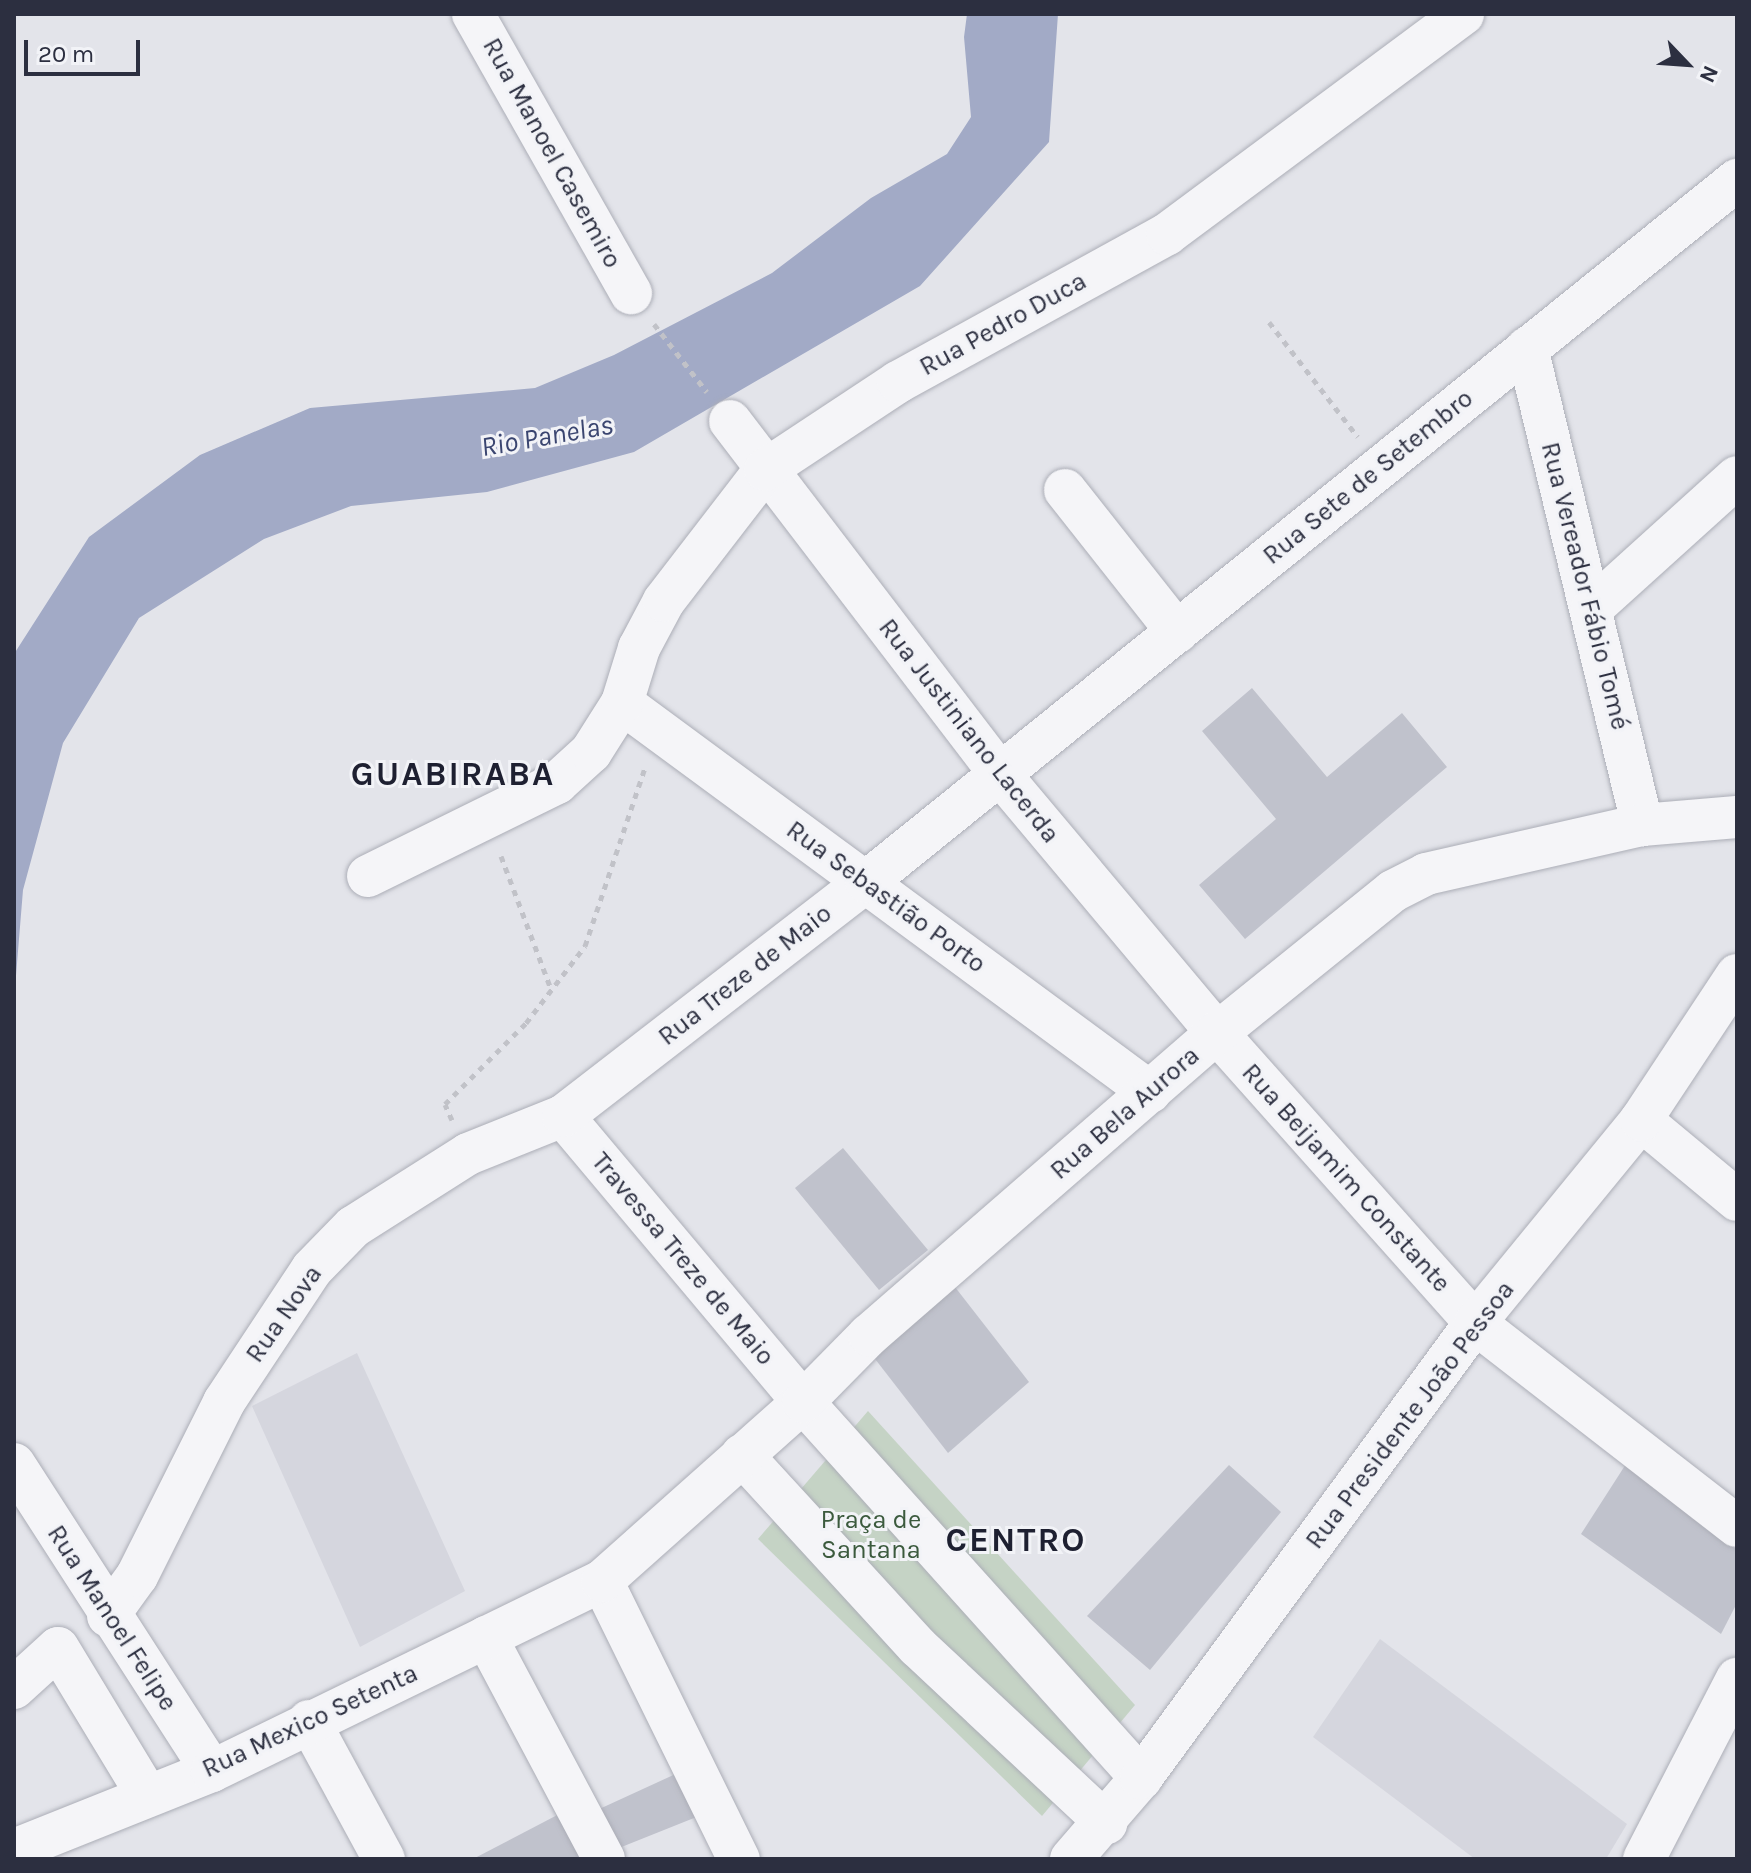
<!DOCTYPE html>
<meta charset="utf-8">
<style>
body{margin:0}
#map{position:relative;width:1751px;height:1873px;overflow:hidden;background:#e3e4ea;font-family:Karla,sans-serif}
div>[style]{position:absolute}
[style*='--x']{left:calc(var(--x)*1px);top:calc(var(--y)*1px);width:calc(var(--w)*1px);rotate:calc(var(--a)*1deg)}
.built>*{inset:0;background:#d5d6de}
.green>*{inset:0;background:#c5d3c5}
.water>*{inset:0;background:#a2aac6}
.building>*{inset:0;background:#c0c2cc}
.path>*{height:5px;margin-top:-2.5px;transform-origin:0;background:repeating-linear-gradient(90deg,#c1c2c8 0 6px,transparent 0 12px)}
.roads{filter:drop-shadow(0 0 2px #acaeb7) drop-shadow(0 0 2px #acaeb7)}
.minor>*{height:42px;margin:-21px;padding:0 21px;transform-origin:21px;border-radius:21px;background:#f5f5f8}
span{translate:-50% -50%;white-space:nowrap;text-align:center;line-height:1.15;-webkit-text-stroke:6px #f2f3f7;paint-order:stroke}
.street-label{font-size:26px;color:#2c2f40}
.park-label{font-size:26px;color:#3b5a3d}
.water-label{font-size:28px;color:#3a4570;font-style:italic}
.district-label{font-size:34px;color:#1e2031;font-weight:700;letter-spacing:2px}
.frame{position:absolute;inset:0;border:16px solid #2c2f40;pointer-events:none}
.north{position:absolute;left:1647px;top:24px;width:80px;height:80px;-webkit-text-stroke:6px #f2f3f7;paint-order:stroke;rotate:115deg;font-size:22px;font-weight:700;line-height:32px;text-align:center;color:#2c2f40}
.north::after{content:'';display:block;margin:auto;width:28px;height:36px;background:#2c2f40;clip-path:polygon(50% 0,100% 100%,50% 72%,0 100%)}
.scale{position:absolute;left:24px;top:40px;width:116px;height:36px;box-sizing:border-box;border:4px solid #2c2f40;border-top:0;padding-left:10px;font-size:24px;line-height:28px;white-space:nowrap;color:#2c2f40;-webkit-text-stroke:6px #f2f3f7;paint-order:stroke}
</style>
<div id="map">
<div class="built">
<i style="clip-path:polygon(357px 1353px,465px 1591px,360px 1647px,252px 1406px)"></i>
<i style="clip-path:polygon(1380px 1639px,1627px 1824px,1606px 1859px,1475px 1859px,1313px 1737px)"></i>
</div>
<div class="green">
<i style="clip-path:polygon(868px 1411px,1135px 1705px,1042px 1816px,758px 1539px)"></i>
</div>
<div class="water">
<i style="clip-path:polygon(967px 14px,1058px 14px,1049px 142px,920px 286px,634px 452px,487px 492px,351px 506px,264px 539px,139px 618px,63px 743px,23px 890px,14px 1000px,14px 654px,89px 537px,200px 455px,310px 408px,535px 388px,614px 355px,772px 273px,871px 198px,947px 154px,971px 117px,964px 37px)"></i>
</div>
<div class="building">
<i style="clip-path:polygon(1252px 688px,1327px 777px,1402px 713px,1447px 767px,1245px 939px,1199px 885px,1276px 819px,1202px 731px)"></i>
<i style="clip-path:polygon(843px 1148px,928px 1250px,879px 1290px,795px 1188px)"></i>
<i style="clip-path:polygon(948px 1278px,1029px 1382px,948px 1453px,865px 1346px)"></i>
<i style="clip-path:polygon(1626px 1464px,1737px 1550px,1737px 1603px,1721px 1634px,1581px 1534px)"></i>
<i style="clip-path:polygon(1229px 1465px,1281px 1512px,1150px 1670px,1087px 1616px)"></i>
<i style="clip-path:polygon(693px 1766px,709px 1812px,619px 1848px,595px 1811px)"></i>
<i style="clip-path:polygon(565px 1811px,591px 1859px,473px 1859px)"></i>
</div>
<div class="path">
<i style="--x:1269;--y:322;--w:145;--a:52.3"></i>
<i style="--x:654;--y:324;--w:86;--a:52.1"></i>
<i style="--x:501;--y:856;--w:142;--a:69.4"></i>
<i style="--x:452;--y:1120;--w:17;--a:-114"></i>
<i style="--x:445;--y:1104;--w:115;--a:-45"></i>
<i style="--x:526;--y:1023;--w:97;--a:-52.5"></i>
<i style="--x:585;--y:946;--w:188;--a:-71.4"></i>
</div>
<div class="roads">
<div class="minor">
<i style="--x:473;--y:14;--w:321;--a:60.5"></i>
<i style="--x:1527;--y:348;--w:491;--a:76.4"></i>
<i style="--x:730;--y:421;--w:443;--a:52.6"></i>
<i style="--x:999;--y:773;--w:339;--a:50"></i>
<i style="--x:1217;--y:1033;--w:388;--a:48.3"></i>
<i style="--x:1475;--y:1323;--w:331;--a:37.8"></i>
<i style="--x:1065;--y:490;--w:181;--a:51.7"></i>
<i style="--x:1592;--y:608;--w:195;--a:-42.1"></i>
<i style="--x:622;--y:703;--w:656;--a:36.38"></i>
<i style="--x:368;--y:876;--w:211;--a:-26.2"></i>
<i style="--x:557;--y:783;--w:46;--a:-42.4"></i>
<i style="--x:591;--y:752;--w:58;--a:-57.7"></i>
<i style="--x:622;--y:703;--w:58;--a:-72.8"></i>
<i style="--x:639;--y:648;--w:53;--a:-62"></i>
<i style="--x:664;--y:601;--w:165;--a:-52.4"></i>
<i style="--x:765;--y:470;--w:159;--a:-33.5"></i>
<i style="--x:898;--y:382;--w:307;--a:-28.8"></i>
<i style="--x:1167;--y:234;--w:369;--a:-36.6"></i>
<i style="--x:563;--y:1116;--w:373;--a:50"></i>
<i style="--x:803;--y:1402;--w:506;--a:48.05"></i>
<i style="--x:1641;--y:1120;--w:125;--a:39.8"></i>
<i style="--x:742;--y:1455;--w:260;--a:47.5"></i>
<i style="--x:918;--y:1647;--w:258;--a:43.1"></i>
<i style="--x:14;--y:1464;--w:365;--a:57.2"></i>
<i style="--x:602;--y:1581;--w:310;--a:63.8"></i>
<i style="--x:108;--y:1616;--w:49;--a:-54.1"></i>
<i style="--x:137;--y:1576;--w:195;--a:-63.4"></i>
<i style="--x:224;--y:1402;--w:159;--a:-56.5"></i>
<i style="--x:312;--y:1269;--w:59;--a:-45.7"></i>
<i style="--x:353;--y:1227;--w:136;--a:-32.4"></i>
<i style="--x:468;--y:1154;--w:102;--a:-21.8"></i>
<i style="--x:563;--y:1116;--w:383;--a:-37.7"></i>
<i style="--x:866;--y:882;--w:1119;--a:-38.87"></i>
<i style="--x:486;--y:1637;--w:251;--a:62"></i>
<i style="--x:14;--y:1688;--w:59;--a:-42.3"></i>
<i style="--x:58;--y:1648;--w:172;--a:58.8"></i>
<i style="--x:309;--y:1721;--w:157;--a:61.5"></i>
<i style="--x:14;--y:1850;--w:213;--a:-21.8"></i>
<i style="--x:212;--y:1771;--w:434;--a:-26"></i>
<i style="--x:602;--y:1581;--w:269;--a:-41.7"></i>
<i style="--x:803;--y:1402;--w:94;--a:-45.4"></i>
<i style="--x:869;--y:1335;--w:461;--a:-41"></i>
<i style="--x:1217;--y:1033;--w:226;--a:-38.9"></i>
<i style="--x:1393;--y:891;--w:37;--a:-27"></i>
<i style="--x:1426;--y:874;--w:221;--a:-12.8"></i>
<i style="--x:1642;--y:825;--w:95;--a:-4.8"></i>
<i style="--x:1071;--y:1859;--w:107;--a:-49.2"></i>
<i style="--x:1141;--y:1778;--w:564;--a:-53.72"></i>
<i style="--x:1475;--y:1323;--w:262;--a:-50.7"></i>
<i style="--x:1641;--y:1120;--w:174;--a:-56.5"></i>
<i style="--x:1644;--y:1859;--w:203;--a:-62.7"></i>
</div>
</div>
<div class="street-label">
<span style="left:552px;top:153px;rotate:61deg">Rua Manoel Casemiro</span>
<span style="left:1003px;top:324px;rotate:-29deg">Rua Pedro Duca</span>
<span style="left:1368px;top:477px;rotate:-39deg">Rua Sete de Setembro</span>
<span style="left:1585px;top:586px;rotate:76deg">Rua Vereador Fábio Tomé</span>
<span style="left:969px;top:731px;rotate:52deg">Rua Justiniano Lacerda</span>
<span style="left:886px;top:897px;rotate:36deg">Rua Sebastião Porto</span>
<span style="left:745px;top:975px;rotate:-38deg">Rua Treze de Maio</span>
<span style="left:1125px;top:1113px;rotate:-41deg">Rua Bela Aurora</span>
<span style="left:1346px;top:1178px;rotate:48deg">Rua Beijamim Constante</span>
<span style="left:683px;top:1259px;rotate:50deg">Travessa Treze de Maio</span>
<span style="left:284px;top:1314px;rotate:-55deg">Rua Nova</span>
<span style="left:1410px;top:1415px;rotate:-53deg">Rua Presidente João Pessoa</span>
<span style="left:112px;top:1618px;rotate:57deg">Rua Manoel Felipe</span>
<span style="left:310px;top:1721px;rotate:-25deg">Rua Mexico Setenta</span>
</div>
<div class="park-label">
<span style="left:871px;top:1535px">Praça de<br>Santana</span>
</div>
<div class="water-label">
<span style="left:547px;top:436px;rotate:-10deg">Rio Panelas</span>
</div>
<div class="district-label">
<span style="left:453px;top:775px">GUABIRABA</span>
<span style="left:1016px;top:1541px">CENTRO</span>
</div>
<div class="frame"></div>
<div class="north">N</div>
<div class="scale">20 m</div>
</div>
